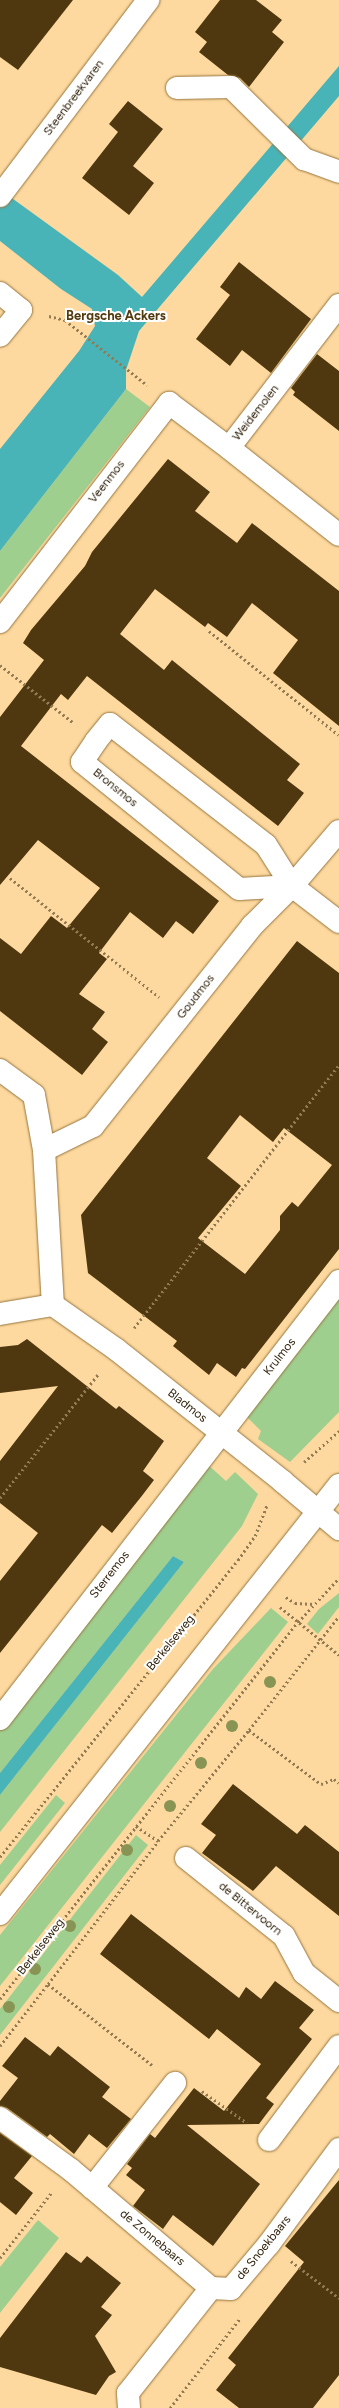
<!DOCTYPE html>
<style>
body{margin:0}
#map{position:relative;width:339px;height:2408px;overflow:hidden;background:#fdd99f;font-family:Figtree,sans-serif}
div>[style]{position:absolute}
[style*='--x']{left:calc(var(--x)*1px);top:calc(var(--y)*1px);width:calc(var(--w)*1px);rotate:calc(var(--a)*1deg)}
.green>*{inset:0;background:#9ecf8f}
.water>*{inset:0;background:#48b4b8}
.building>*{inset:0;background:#4f380f}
.path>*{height:2.5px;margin-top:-1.25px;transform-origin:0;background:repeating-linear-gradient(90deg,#927a52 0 2px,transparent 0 5px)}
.roads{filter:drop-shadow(0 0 1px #96753e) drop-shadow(0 0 1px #96753e)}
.minor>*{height:22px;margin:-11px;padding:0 11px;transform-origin:11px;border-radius:11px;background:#fff}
.trees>*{width:12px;height:12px;margin:-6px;border-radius:50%;background:#889453}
span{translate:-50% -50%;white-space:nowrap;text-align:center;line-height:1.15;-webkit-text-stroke:4px #fff;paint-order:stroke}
.street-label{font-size:12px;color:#32240d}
.neighbourhood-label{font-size:13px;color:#533b0f;font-weight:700}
</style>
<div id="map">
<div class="green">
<i style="clip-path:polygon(126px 389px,150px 407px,0 598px,0 551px)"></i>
<i style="clip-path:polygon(339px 1296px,339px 1412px,290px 1462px,258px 1439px,261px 1431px,246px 1416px)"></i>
<i style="clip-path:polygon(206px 1463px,226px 1481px,235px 1472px,258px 1494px,242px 1526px,0 1832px,0 1795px,184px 1562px,173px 1556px,0 1773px,0 1727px)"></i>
<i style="clip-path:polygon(339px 1593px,339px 1607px,318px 1634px,307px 1624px,319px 1609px)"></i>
<i style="clip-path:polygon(271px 1608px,288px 1622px,0 1986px,0 1935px,213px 1669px)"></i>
<i style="clip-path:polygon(56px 1795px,65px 1803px,0 1885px,0 1865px)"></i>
<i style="clip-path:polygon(136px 1835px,148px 1845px,0 2035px,0 2009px)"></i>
<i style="clip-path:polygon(38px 2220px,59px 2238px,0 2313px,0 2267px)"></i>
</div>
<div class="water">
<i style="clip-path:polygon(339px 66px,339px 96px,139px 331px,126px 370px,126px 389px,0 551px,0 449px,79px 351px,95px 326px,92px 309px,61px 289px,0 241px,0 207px,9px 196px,118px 275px,142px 297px)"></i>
<i style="clip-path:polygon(173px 1556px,184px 1562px,0 1795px,0 1773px)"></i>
</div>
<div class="building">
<i style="clip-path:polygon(0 0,73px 0,18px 70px,0 57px)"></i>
<i style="clip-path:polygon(220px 0,256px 0,282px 20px,272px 32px,284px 42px,249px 87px,240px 78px,228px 75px,199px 52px,207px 42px,195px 32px)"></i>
<i style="clip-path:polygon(128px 101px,163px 129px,133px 166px,154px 183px,129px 215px,82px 178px,118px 132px,109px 124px)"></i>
<i style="clip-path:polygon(239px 262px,311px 319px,271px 373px,242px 350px,230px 366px,196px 339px,230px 295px,220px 287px)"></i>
<i style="clip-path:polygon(317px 354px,339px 371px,339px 431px,293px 395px,295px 392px,291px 388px)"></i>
<i style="clip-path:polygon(168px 459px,210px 492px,195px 511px,237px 543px,252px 523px,339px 591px,339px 726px,273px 673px,298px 640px,252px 603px,227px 637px,208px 623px,205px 627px,155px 589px,120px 634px,164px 670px,172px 660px,300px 764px,287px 780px,304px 793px,278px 826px,87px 676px,68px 700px,61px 694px,21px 746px,219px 901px,193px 934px,176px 921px,163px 938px,130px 912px,99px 953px,107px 959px,79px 994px,105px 1012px,92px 1029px,108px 1042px,82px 1075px,0 1011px,0 938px,21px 954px,51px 916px,67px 928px,100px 888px,38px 840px,0 885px,0 717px,44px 660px,23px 643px,31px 630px,85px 566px,92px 552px)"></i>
<i style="clip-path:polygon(evenodd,297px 941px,339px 973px,339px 1249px,245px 1369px,242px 1368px,236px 1377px,217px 1363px,209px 1375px,173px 1346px,177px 1341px,88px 1273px,81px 1215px,297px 941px,240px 1115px,273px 1142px,284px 1128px,332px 1165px,298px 1207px,292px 1202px,280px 1216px,280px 1230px,245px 1274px,198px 1238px,241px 1186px,207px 1158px,240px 1115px)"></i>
<i style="clip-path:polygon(27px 1339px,116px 1409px,119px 1406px,164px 1441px,143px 1471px,154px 1480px,141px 1497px,112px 1533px,102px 1525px,0 1653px,0 1581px,38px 1533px,0 1503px,0 1461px,58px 1386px,0 1393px,0 1347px,18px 1345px)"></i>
<i style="clip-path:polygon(233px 1784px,297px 1834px,305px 1825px,339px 1852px,339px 1916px,276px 1866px,253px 1891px,202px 1853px,216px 1835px,201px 1824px)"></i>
<i style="clip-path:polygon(131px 1914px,239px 1998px,246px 1987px,261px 1999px,275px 1981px,314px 2010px,299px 2028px,312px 2039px,266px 2098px,274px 2104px,259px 2124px,187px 2125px,260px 2184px,213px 2246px,173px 2215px,163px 2229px,133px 2206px,145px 2190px,126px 2175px,132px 2168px,127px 2164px,150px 2134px,155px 2138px,194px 2088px,224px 2111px,261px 2064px,217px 2029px,209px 2039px,100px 1954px)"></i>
<i style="clip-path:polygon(25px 2037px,50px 2056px,58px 2046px,110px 2087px,102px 2097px,131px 2119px,107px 2148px,89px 2134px,74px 2154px,50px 2134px,47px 2137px,7px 2108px,0 2106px,0 2101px,18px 2078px,2px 2066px)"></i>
<i style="clip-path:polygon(0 2133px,32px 2156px,14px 2178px,33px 2193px,16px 2215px,0 2202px)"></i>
<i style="clip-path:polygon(339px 2180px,339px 2375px,313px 2408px,239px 2408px,216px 2390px,236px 2365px,228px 2358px,304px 2262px,285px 2246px)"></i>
<i style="clip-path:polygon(66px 2252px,81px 2263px,87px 2256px,121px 2283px,101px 2307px,112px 2315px,95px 2336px,116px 2372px,109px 2376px,96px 2395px,0 2367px,0 2338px)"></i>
</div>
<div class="path">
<i style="--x:49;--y:316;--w:16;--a:14"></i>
<i style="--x:65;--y:320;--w:105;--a:38.4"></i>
<i style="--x:209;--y:631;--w:166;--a:38.7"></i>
<i style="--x:0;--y:665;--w:94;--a:38.1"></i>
<i style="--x:10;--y:878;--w:191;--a:38.6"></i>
<i style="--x:134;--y:1328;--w:333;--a:-52.1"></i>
<i style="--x:304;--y:1462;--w:47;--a:-41.5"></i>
<i style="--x:0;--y:1498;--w:159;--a:-51.6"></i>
<i style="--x:286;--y:1597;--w:11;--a:34"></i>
<i style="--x:295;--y:1603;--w:19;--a:3"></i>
<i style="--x:280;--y:1607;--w:76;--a:39.1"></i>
<i style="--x:249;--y:1730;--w:145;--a:-51.7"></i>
<i style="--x:136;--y:1826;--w:27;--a:34"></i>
<i style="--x:0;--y:1857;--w:381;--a:-51.3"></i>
<i style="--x:238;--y:1560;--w:29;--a:-55"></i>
<i style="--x:255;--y:1536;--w:33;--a:-69"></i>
<i style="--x:48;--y:1984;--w:180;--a:-52.4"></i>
<i style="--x:158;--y:1841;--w:144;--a:-50.7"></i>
<i style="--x:249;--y:1730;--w:90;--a:36.9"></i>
<i style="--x:321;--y:1784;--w:14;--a:-21"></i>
<i style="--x:334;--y:1779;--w:6;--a:39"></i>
<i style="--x:0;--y:1999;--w:481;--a:-51.7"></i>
<i style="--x:298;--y:1622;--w:60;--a:-47"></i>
<i style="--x:0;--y:2046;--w:78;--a:-52.3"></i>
<i style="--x:48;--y:1984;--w:132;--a:37.9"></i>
<i style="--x:202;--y:2091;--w:55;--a:35.4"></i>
<i style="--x:0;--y:2258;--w:84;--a:-51.8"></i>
<i style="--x:291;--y:2261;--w:61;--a:37.6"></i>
<i style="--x:170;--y:2408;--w:115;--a:-52"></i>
</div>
<div class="roads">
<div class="minor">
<i style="--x:177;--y:88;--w:54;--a:-1.1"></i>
<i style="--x:231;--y:87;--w:103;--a:44.6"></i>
<i style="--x:304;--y:159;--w:37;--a:20"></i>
<i style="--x:0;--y:196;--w:246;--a:-52.9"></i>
<i style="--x:0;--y:293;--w:27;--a:39"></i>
<i style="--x:21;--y:310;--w:33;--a:129"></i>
<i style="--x:339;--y:305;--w:180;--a:127.6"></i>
<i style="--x:229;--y:448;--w:140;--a:38.3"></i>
<i style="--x:0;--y:622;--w:277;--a:-52.3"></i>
<i style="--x:169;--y:403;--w:75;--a:36.9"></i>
<i style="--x:292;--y:886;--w:53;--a:176.8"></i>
<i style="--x:239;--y:889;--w:202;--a:-141"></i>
<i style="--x:82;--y:762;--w:25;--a:-56"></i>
<i style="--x:96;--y:741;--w:22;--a:-51"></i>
<i style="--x:110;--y:724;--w:197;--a:37.8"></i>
<i style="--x:266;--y:845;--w:49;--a:57.6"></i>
<i style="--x:292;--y:886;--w:59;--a:37.5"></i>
<i style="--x:0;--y:1070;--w:42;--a:36.3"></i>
<i style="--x:34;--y:1095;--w:56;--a:79.7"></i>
<i style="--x:44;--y:1150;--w:155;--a:86.7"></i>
<i style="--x:53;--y:1305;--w:54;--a:170.4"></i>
<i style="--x:44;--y:1150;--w:55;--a:-26.1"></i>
<i style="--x:93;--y:1126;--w:256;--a:-51.5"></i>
<i style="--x:252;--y:926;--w:57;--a:-45"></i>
<i style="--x:292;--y:886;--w:72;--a:-49.5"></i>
<i style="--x:53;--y:1305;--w:78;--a:35.1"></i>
<i style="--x:117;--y:1350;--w:211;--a:38.4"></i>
<i style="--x:282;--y:1481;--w:75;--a:40.1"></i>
<i style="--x:0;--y:1719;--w:554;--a:-52.26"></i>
<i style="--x:186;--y:1858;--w:125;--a:38.5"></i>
<i style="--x:284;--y:1936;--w:42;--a:61.6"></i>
<i style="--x:304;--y:1973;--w:45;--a:38.7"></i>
<i style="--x:0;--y:1914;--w:547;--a:-51.68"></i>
<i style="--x:0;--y:2118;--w:87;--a:36.1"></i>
<i style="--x:70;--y:2169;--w:185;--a:40.2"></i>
<i style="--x:269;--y:2140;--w:117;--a:-53.3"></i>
<i style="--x:92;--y:2188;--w:134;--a:-51.7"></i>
<i style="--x:129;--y:2408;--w:15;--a:-94"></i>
<i style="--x:128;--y:2393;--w:134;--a:-51.7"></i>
<i style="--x:211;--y:2288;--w:20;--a:3"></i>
<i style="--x:231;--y:2289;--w:59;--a:-49.8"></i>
<i style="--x:269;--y:2244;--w:118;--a:-53.6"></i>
</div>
</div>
<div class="trees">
<i style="left:270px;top:1682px"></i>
<i style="left:232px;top:1726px"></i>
<i style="left:201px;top:1763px"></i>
<i style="left:170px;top:1806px"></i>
<i style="left:127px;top:1850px"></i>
<i style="left:70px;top:1926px"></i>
<i style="left:35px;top:1969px"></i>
<i style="left:9px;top:2007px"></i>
</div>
<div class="street-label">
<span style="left:74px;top:98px;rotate:-53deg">Steenbreekvaren</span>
<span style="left:256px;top:413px;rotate:-52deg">Weidemolen</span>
<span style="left:107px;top:482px;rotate:-52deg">Veenmos</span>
<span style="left:115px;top:788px;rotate:39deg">Bronsmos</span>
<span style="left:196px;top:997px;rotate:-52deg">Goudmos</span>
<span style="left:280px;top:1357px;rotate:-52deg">Krulmos</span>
<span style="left:187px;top:1406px;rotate:38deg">Bladmos</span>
<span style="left:110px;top:1575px;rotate:-52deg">Sterremos</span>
<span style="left:171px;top:1643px;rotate:-51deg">Berkelseweg</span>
<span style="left:250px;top:1909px;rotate:39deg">de Bittervoorn</span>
<span style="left:41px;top:1947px;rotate:-52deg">Berkelseweg</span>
<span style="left:152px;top:2238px;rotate:40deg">de Zonnebaars</span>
<span style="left:264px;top:2248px;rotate:-51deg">de Snoekbaars</span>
</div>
<div class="neighbourhood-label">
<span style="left:116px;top:316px">Bergsche Ackers</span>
</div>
</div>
